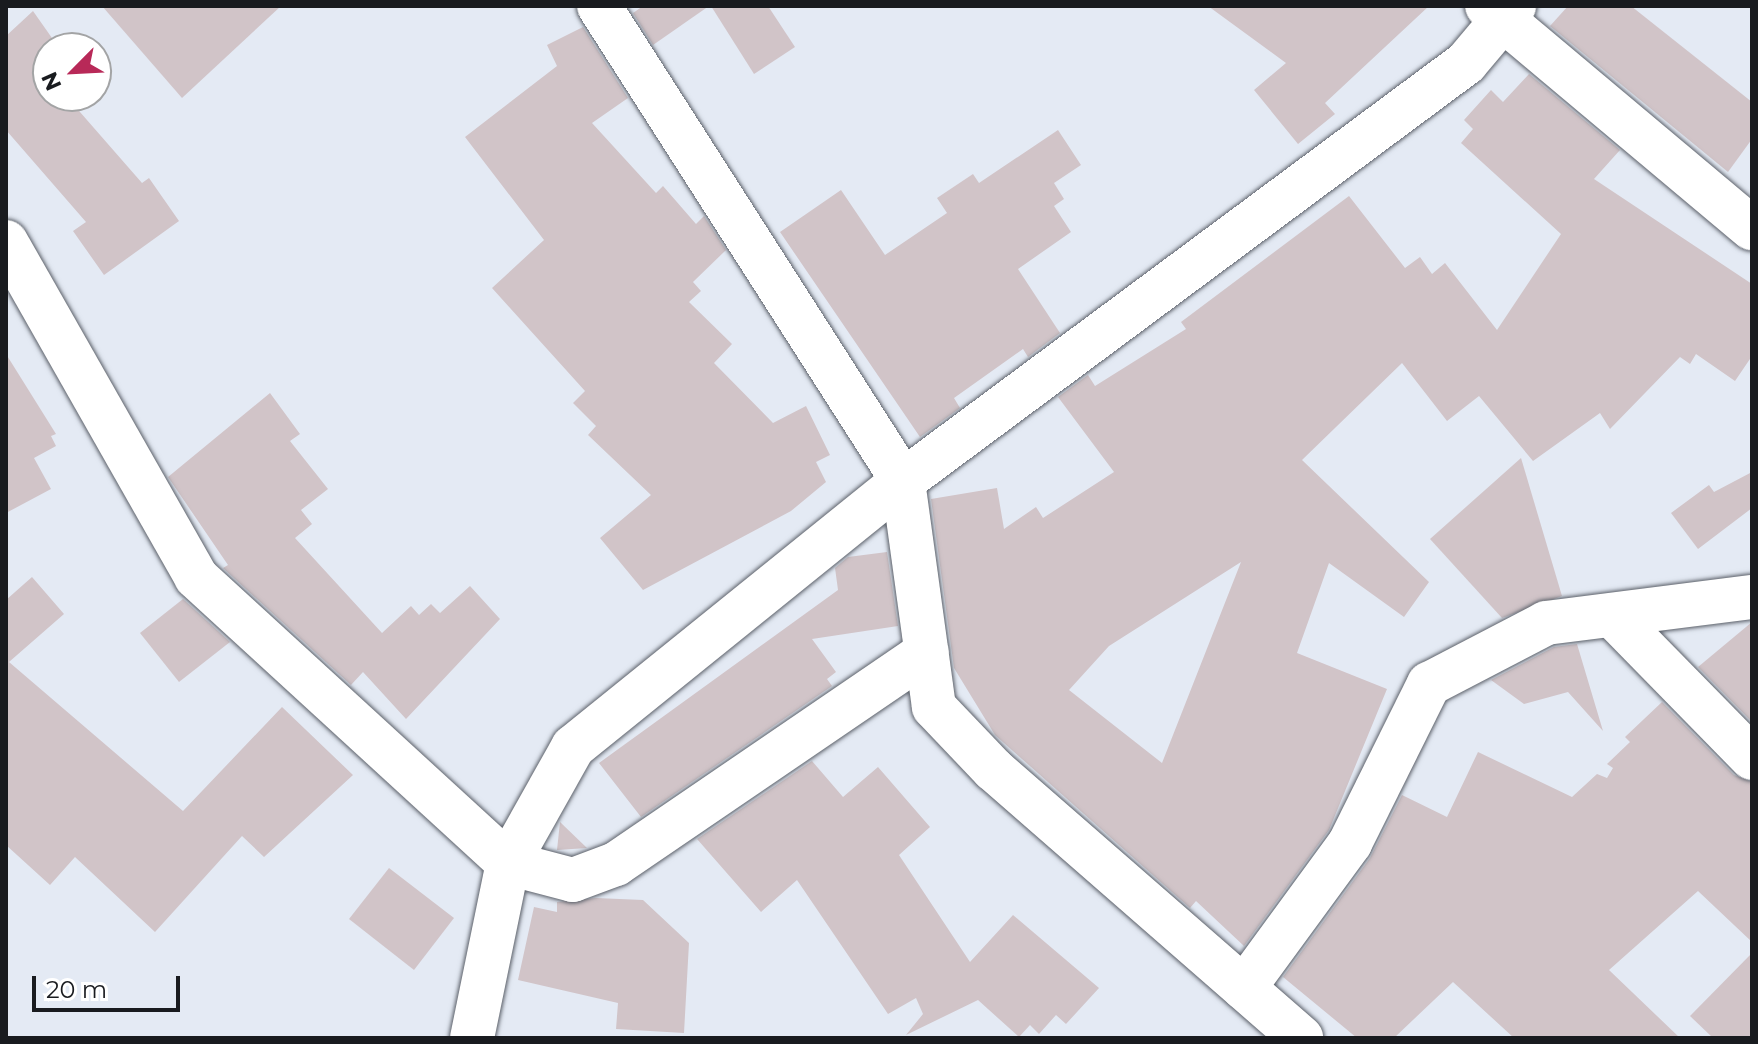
<!DOCTYPE html>
<style>
body{margin:0}
#map{position:relative;width:1758px;height:1044px;overflow:hidden;background:#e4eaf4;font-family:Montserrat,sans-serif}
div>[style]{position:absolute}
[style*='--x']{left:calc(var(--x)*1px);top:calc(var(--y)*1px);width:calc(var(--w)*1px);rotate:calc(var(--a)*1deg)}
.building>*{inset:0;background:#d1c4c8}
.roads{filter:drop-shadow(0 0 2px #5b6069) drop-shadow(0 0 2px #5b6069)}
.minor>*{height:44px;margin:-22px;padding:0 22px;transform-origin:22px;border-radius:22px;background:#fff}
span{translate:-50% -50%;white-space:nowrap;text-align:center;line-height:1.15;-webkit-text-stroke:8px #fff;paint-order:stroke}
.frame{position:absolute;inset:0;border:8px solid #191b1f;pointer-events:none}
.north{position:absolute;left:32px;top:32px;width:80px;height:80px;box-sizing:border-box;background:#fff;border:2px solid #a3a4a5;border-radius:50%;rotate:246deg;font-size:22px;font-weight:700;line-height:32px;text-align:center;color:#191b1f}
.north::after{content:'';display:block;margin:auto;width:28px;height:36px;background:#b82958;clip-path:polygon(50% 0,100% 100%,50% 72%,0 100%)}
.scale{position:absolute;left:32px;top:976px;width:148px;height:36px;box-sizing:border-box;border:4px solid #191b1f;border-top:0;padding-left:10px;font-size:24px;line-height:28px;white-space:nowrap;color:#191b1f;-webkit-text-stroke:6px #fff;paint-order:stroke}
</style>
<div id="map">
<div class="building">
<i style="clip-path:polygon(102px 6px,281px 6px,182px 98px)"></i>
<i style="clip-path:polygon(643px 6px,709px 6px,653px 45px,633px 13px)"></i>
<i style="clip-path:polygon(711px 6px,768px 6px,795px 47px,754px 74px)"></i>
<i style="clip-path:polygon(1208px 6px,1429px 6px,1325px 103px,1335px 114px,1298px 144px,1254px 90px,1286px 63px)"></i>
<i style="clip-path:polygon(1568px 6px,1631px 6px,1752px 102px,1752px 139px,1728px 172px,1550px 26px)"></i>
<i style="clip-path:polygon(33px 11px,59px 48px,48px 48px,48px 96px,66px 96px,142px 183px,149px 178px,179px 221px,104px 275px,73px 231px,86px 222px,6px 130px,6px 36px)"></i>
<i style="clip-path:polygon(583px 27px,628px 98px,592px 123px,656px 193px,663px 186px,696px 224px,704px 216px,726px 250px,693px 282px,701px 291px,689px 302px,732px 344px,714px 363px,773px 423px,806px 406px,830px 455px,816px 462px,826px 482px,791px 511px,643px 590px,600px 538px,651px 495px,588px 435px,596px 426px,573px 403px,585px 391px,492px 288px,544px 240px,465px 137px,557px 66px,547px 45px)"></i>
<i style="clip-path:polygon(evenodd,1529px 74px,1620px 150px,1594px 179px,1752px 284px,1752px 356px,1735px 381px,1696px 354px,1690px 364px,1680px 357px,1610px 429px,1600px 413px,1533px 461px,1479px 396px,1447px 421px,1402px 363px,1302px 460px,1429px 582px,1404px 617px,1329px 563px,1297px 653px,1387px 689px,1329px 830px,1244px 946px,1196px 901px,1190px 908px,995px 735px,954px 668px,931px 499px,997px 488px,1004px 529px,1036px 507px,1043px 518px,1114px 472px,1058px 397px,1088px 375px,1095px 386px,1186px 329px,1181px 322px,1349px 196px,1405px 268px,1420px 257px,1432px 274px,1445px 263px,1497px 330px,1561px 234px,1461px 143px,1473px 129px,1464px 120px,1491px 90px,1503px 102px,1529px 74px,1241px 562px,1162px 763px,1069px 690px,1109px 646px,1241px 562px)"></i>
<i style="clip-path:polygon(1058px 130px,1081px 165px,1054px 183px,1064px 199px,1054px 206px,1071px 232px,1018px 269px,1060px 333px,1028px 357px,1023px 349px,954px 398px,960px 408px,920px 437px,780px 232px,841px 190px,885px 255px,947px 213px,937px 198px,973px 174px,979px 183px)"></i>
<i style="clip-path:polygon(6px 354px,56px 434px,51px 436px,56px 446px,34px 458px,51px 489px,6px 513px)"></i>
<i style="clip-path:polygon(270px 393px,300px 434px,290px 441px,328px 489px,301px 510px,312px 524px,295px 538px,382px 633px,411px 606px,419px 615px,431px 604px,440px 613px,470px 586px,500px 619px,406px 719px,363px 672px,351px 685px,223px 568px,228px 565px,168px 477px)"></i>
<i style="clip-path:polygon(1521px 458px,1562px 596px,1502px 618px,1430px 539px)"></i>
<i style="clip-path:polygon(1752px 472px,1752px 508px,1698px 549px,1671px 513px,1709px 485px,1714px 492px)"></i>
<i style="clip-path:polygon(887px 552px,898px 626px,812px 639px,836px 672px,827px 679px,832px 686px,641px 817px,599px 763px,838px 590px,835px 568px,848px 557px)"></i>
<i style="clip-path:polygon(32px 577px,64px 614px,9px 662px,183px 811px,282px 707px,353px 775px,264px 857px,242px 836px,155px 932px,75px 857px,50px 885px,6px 845px,6px 600px)"></i>
<i style="clip-path:polygon(183px 599px,230px 642px,179px 682px,140px 633px)"></i>
<i style="clip-path:polygon(1752px 622px,1752px 722px,1698px 667px)"></i>
<i style="clip-path:polygon(1577px 644px,1603px 731px,1568px 692px,1524px 704px,1491px 680px,1554px 647px)"></i>
<i style="clip-path:polygon(1662px 702px,1734px 775px,1752px 782px,1752px 942px,1698px 891px,1609px 970px,1680px 1038px,1514px 1038px,1453px 982px,1394px 1038px,1357px 1038px,1283px 977px,1370px 858px,1402px 795px,1447px 817px,1478px 752px,1572px 797px,1597px 774px,1607px 778px,1613px 768px,1607px 764px,1630px 742px,1625px 737px)"></i>
<i style="clip-path:polygon(812px 761px,843px 797px,878px 767px,930px 827px,899px 855px,970px 962px,1013px 915px,1099px 988px,1066px 1024px,1056px 1015px,1039px 1034px,1030px 1025px,1019px 1037px,978px 1000px,906px 1035px,923px 1014px,916px 998px,888px 1014px,797px 880px,761px 912px,697px 839px)"></i>
<i style="clip-path:polygon(560px 822px,587px 848px,557px 850px)"></i>
<i style="clip-path:polygon(389px 868px,454px 918px,414px 970px,349px 919px)"></i>
<i style="clip-path:polygon(596px 898px,643px 900px,689px 943px,684px 1033px,616px 1029px,618px 1003px,518px 980px,534px 907px,557px 912px,557px 902px)"></i>
<i style="clip-path:polygon(1752px 953px,1752px 1038px,1713px 1038px,1690px 1016px)"></i>
</div>
<div class="roads">
<div class="minor">
<i style="--x:599;--y:6;--w:564;--a:57.38"></i>
<i style="--x:903;--y:481;--w:228;--a:82.2"></i>
<i style="--x:934;--y:707;--w:86;--a:46.4"></i>
<i style="--x:993;--y:769;--w:409;--a:41.1"></i>
<i style="--x:1487;--y:6;--w:346;--a:40"></i>
<i style="--x:6;--y:242;--w:385;--a:60.4"></i>
<i style="--x:196;--y:577;--w:423;--a:42.5"></i>
<i style="--x:508;--y:863;--w:67;--a:14.7"></i>
<i style="--x:573;--y:880;--w:46;--a:-20.4"></i>
<i style="--x:616;--y:864;--w:376;--a:-34.3"></i>
<i style="--x:1615;--y:618;--w:196;--a:45.6"></i>
<i style="--x:1244;--y:988;--w:180;--a:-53.8"></i>
<i style="--x:1350;--y:843;--w:178;--a:-63.6"></i>
<i style="--x:1429;--y:684;--w:132;--a:-27.5"></i>
<i style="--x:1546;--y:623;--w:208;--a:-7.2"></i>
<i style="--x:472;--y:1038;--w:179;--a:-78.4"></i>
<i style="--x:508;--y:863;--w:133;--a:-60.7"></i>
<i style="--x:573;--y:747;--w:424;--a:-38.9"></i>
<i style="--x:903;--y:481;--w:701;--a:-36.59"></i>
<i style="--x:1466;--y:63;--w:75;--a:-49.9"></i>
</div>
</div>
<div class="frame"></div>
<div class="north">N</div>
<div class="scale">20 m</div>
</div>
